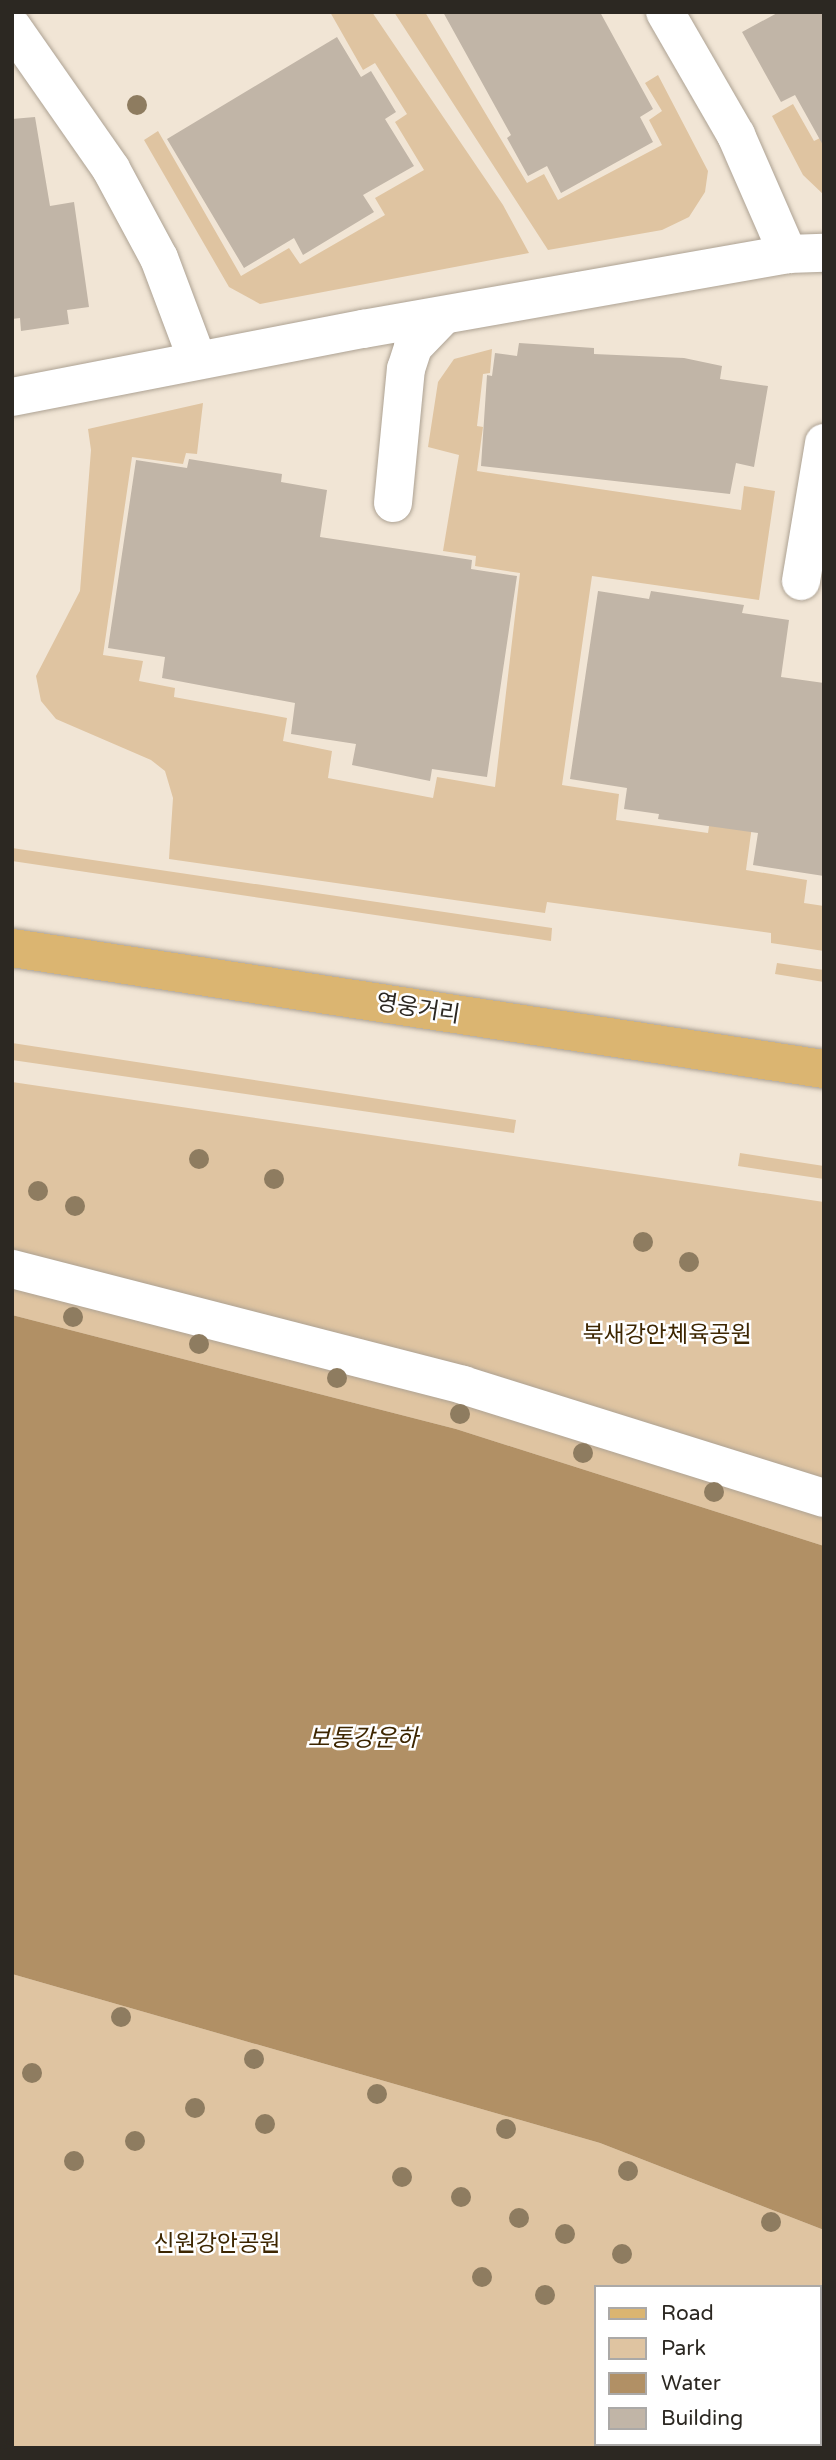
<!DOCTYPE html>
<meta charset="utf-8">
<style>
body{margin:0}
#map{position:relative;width:836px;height:2460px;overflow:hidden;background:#f1e5d5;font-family:"Varela Round","Noto Sans KR",sans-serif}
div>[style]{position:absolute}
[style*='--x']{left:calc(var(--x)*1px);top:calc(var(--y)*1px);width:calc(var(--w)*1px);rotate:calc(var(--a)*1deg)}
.green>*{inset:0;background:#dfc4a1}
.water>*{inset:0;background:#b19065}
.building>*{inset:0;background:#c1b5a7}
.roads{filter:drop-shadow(0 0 2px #ada293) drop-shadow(0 0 2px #ada293)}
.minor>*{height:38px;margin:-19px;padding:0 19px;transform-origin:19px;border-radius:19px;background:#fff}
.major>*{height:38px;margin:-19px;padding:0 19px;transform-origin:19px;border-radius:19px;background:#dbb571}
.trees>*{width:20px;height:20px;margin:-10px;border-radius:50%;background:#8e7c60}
span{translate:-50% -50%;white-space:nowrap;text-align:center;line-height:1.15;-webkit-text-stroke:5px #fff;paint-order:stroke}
.street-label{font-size:23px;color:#2c2822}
.park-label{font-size:23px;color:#3d2601}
.water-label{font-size:24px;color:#3d2601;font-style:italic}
.frame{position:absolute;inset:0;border:14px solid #2c2822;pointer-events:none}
.legend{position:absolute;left:594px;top:2285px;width:228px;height:161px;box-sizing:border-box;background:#fff;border:2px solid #aba9a7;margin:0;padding:9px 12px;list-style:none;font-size:21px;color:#2c2822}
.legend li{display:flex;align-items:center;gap:14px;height:35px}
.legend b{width:35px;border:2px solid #aba9a7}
</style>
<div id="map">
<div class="green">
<i style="clip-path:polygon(330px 12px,372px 12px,503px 205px,529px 253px,260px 304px,229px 287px,144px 140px,158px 131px,241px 276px,289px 248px,300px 264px,385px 215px,375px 198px,424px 170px,395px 122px,407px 114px,375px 63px,363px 70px)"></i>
<i style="clip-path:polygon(394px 12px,425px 12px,527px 183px,544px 174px,558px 200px,662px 145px,649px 120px,662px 111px,645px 83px,658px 75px,708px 171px,705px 192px,689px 217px,662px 230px,548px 250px)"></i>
<i style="clip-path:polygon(793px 104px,814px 141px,824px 136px,824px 195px,803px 175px,772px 116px)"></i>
<i style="clip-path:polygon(492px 349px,490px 373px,483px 374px,477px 426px,483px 427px,477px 471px,741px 510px,744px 486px,775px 491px,759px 600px,592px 576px,562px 785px,619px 794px,616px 820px,708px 833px,710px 820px,752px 826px,746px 870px,807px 880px,804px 903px,824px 906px,824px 951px,771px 943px,771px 933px,547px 902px,545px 913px,169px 859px,173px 798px,165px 771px,151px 760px,56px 719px,41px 701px,36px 676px,80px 591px,91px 450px,88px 429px,203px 403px,197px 454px,186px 453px,183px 464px,132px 457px,103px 655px,143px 661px,139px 681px,175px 688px,174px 697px,287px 718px,283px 741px,332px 751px,328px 778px,433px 798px,437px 777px,495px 787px,520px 573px,475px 566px,476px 556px,443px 551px,459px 455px,428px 447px,438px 382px,454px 359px)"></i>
<i style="clip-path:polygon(12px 848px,552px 928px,551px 941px,12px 861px)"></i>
<i style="clip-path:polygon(777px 963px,824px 970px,824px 982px,775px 974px)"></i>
<i style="clip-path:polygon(12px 1043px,516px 1120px,514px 1133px,12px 1060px)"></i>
<i style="clip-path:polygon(12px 1082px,824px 1202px,824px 1546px,456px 1429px,12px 1315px)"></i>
<i style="clip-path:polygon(740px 1153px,824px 1166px,824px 1179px,738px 1166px)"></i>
<i style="clip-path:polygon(evenodd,12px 1974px,600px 2143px,824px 2230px,824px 2448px,12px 2448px,12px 1974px,596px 2287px,820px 2287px,820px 2444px,596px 2444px,596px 2287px)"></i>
</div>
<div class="water">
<i style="clip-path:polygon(12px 1315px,456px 1429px,824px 1546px,824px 2230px,600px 2143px,12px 1974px)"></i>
</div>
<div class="building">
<i style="clip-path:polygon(443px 12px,600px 12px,653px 109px,640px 117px,653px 142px,561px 193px,547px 166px,528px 176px,507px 138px,511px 135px)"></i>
<i style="clip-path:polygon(779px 12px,824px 12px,824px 147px,795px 95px,781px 102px,742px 32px)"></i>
<i style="clip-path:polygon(337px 37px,361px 77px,371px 71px,396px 112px,385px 119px,414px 166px,363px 195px,374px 212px,303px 255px,294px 238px,244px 268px,167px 139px)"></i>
<i style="clip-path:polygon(35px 117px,50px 206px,74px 202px,89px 307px,67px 310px,69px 324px,21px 331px,20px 318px,12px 319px,12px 119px)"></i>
<i style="clip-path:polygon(519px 343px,594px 348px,594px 354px,684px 358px,722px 366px,720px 379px,768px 386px,754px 467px,736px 463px,730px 494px,481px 466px,487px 375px,492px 376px,495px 353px,517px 356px)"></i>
<i style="clip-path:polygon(189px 459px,282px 474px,281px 482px,327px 490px,320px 537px,472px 560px,471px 569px,517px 576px,487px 777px,432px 769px,430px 781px,352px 765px,356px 744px,291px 734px,295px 703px,162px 678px,165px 657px,108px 648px,136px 460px,187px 468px)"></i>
<i style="clip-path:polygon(598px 591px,649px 599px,651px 591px,744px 605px,742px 613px,789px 620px,781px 677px,824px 683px,824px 876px,753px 865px,758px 833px,658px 819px,659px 814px,624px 809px,627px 788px,570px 779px)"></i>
</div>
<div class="roads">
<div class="minor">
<i style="--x:665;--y:12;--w:142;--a:60"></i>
<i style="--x:736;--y:135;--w:130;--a:66.4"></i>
<i style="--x:12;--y:27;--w:173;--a:55.1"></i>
<i style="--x:111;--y:169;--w:101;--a:61.7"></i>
<i style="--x:159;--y:258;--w:108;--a:69.4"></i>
<i style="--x:12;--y:397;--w:358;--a:-11"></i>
<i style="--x:363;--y:329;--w:432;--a:-10"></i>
<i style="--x:788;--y:254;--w:36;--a:-2"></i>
<i style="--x:393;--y:503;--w:135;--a:-84.5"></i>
<i style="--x:406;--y:369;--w:23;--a:-72"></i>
<i style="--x:413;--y:347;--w:42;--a:-46"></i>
<i style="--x:801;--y:581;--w:140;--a:-80.5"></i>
<i style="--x:12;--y:1269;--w:466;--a:14.4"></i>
<i style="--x:463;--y:1385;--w:378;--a:17.4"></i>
</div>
<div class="major">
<i style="--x:12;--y:948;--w:821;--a:8.48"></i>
</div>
</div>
<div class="trees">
<i style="left:137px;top:105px"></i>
<i style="left:199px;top:1159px"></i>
<i style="left:274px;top:1179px"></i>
<i style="left:38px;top:1191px"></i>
<i style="left:75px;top:1206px"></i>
<i style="left:643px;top:1242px"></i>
<i style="left:689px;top:1262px"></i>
<i style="left:73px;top:1317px"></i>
<i style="left:199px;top:1344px"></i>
<i style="left:337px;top:1378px"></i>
<i style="left:460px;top:1414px"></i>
<i style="left:583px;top:1453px"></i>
<i style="left:714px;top:1492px"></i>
<i style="left:121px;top:2017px"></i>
<i style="left:254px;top:2059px"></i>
<i style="left:32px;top:2073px"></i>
<i style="left:377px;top:2094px"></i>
<i style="left:195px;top:2108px"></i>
<i style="left:265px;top:2124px"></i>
<i style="left:506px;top:2129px"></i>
<i style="left:135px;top:2141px"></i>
<i style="left:74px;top:2161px"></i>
<i style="left:628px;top:2171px"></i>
<i style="left:402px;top:2177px"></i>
<i style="left:461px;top:2197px"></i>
<i style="left:519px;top:2218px"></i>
<i style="left:771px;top:2222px"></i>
<i style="left:565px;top:2234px"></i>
<i style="left:622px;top:2254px"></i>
<i style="left:482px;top:2277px"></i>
<i style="left:545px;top:2295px"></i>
</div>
<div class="street-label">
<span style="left:418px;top:1009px;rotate:9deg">영웅거리</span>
</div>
<div class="park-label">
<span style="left:667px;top:1335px">북새강안체육공원</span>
<span style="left:217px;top:2244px">신원강안공원</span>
</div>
<div class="water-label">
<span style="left:363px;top:1739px">보통강운하</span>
</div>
<div class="frame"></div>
<ul class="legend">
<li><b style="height:9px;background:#dbb571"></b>Road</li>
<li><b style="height:19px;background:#dfc4a1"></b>Park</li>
<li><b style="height:19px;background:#b19065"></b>Water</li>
<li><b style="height:19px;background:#c1b5a7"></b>Building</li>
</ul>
</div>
